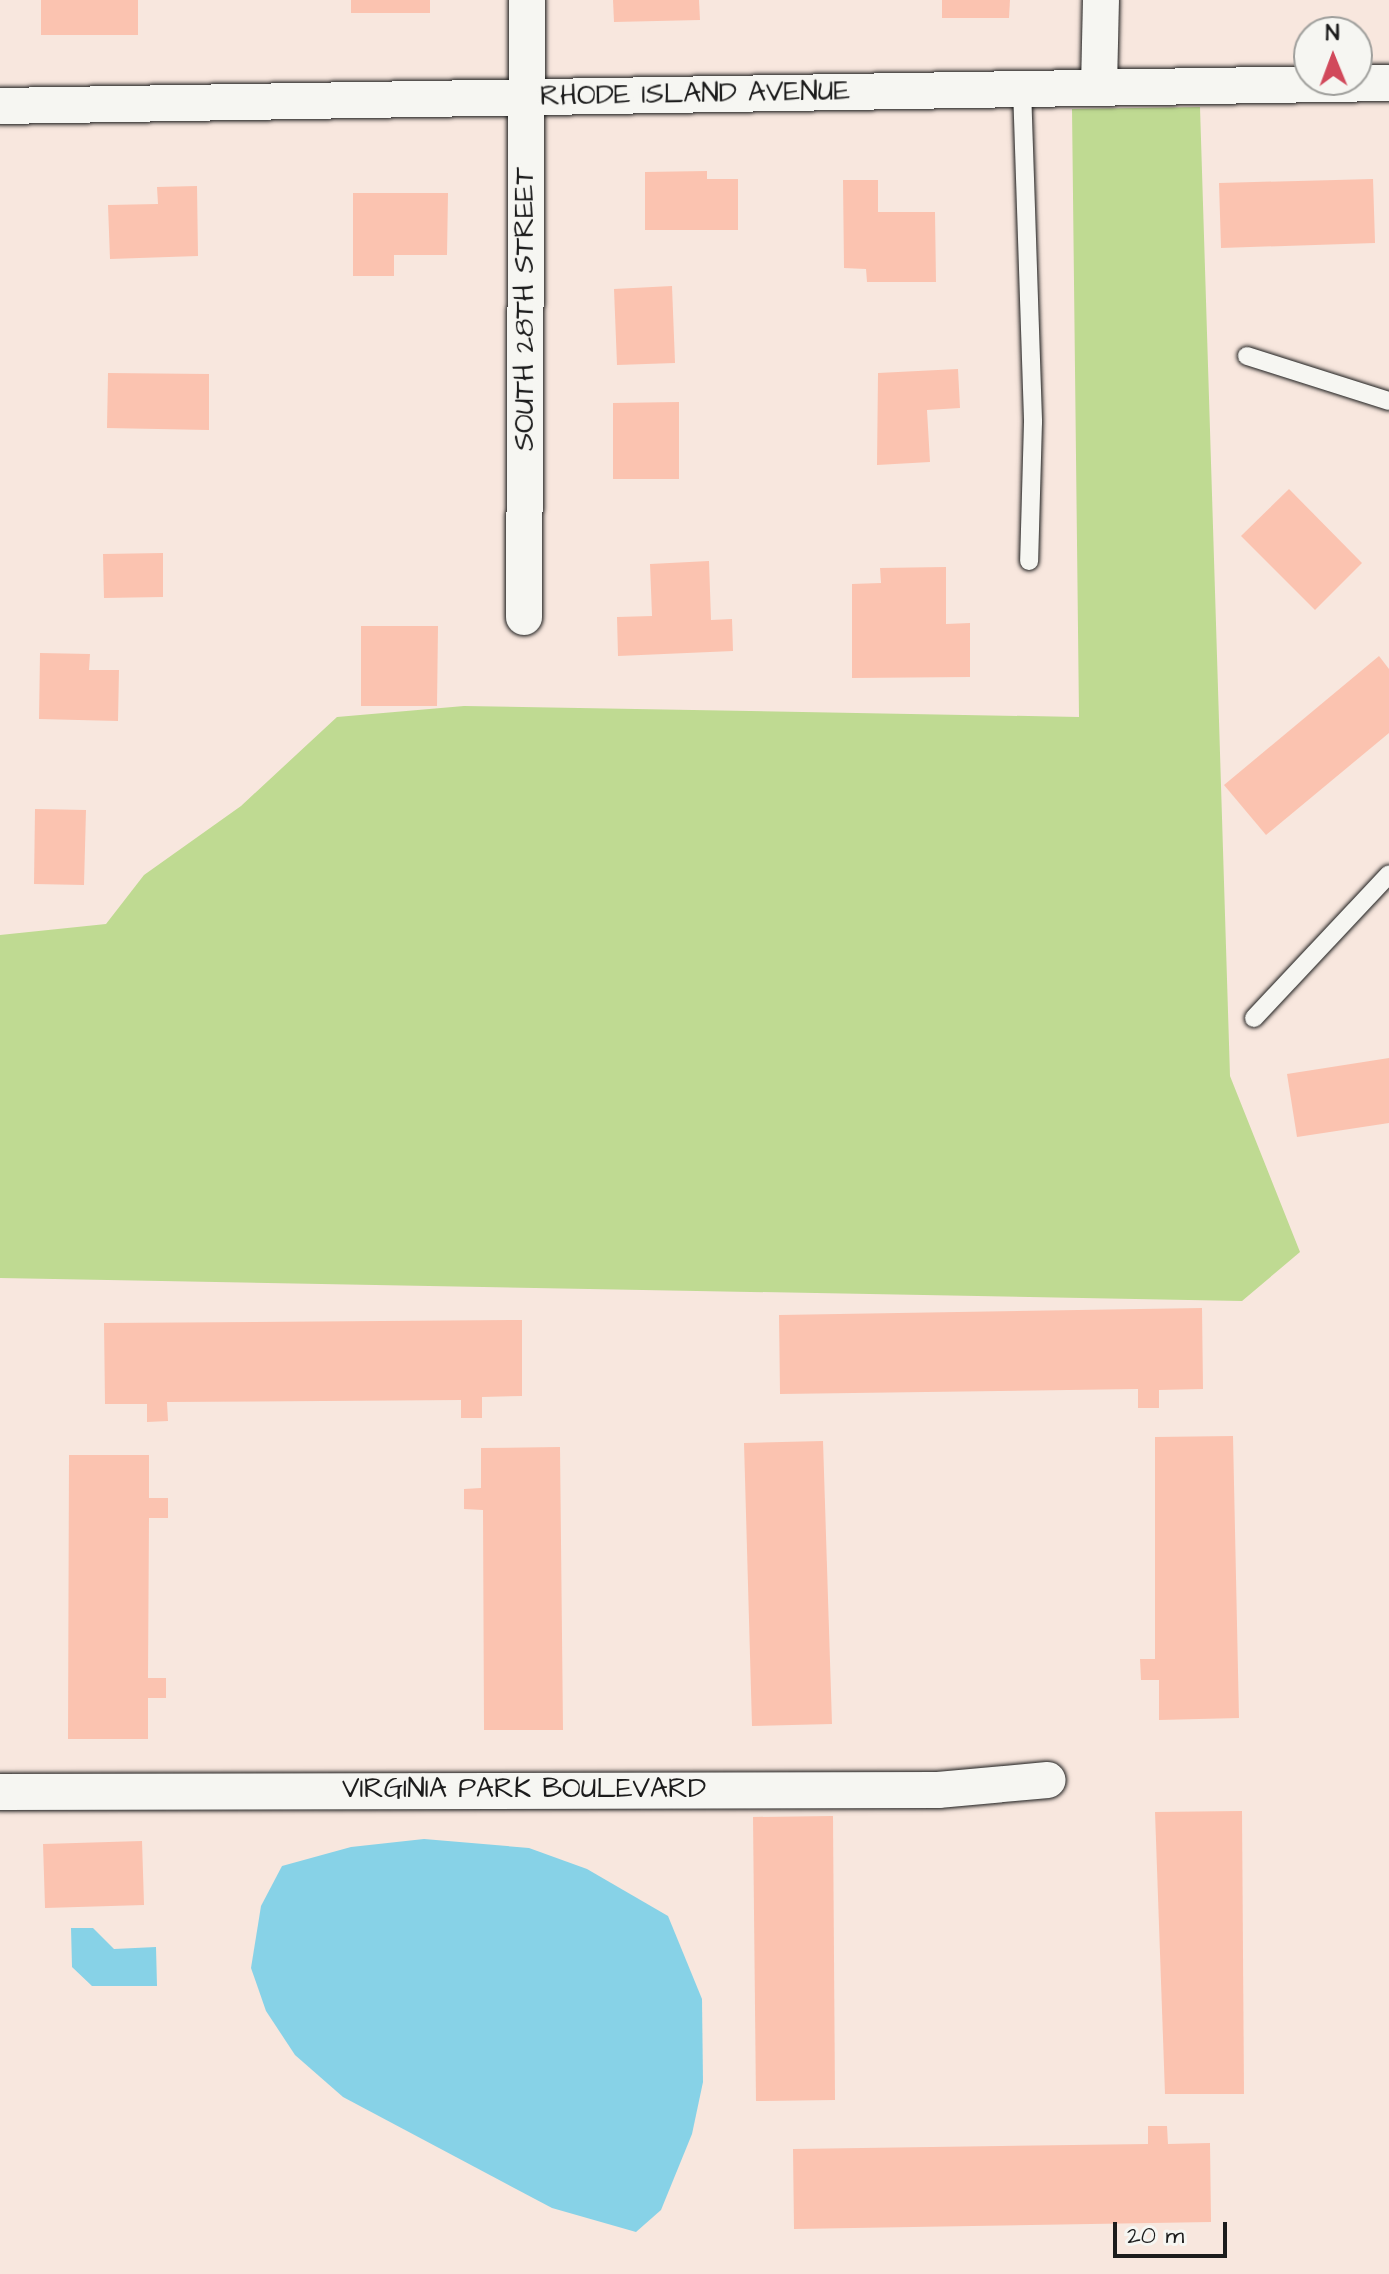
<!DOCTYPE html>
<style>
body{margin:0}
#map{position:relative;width:1389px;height:2274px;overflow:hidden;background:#f8e7de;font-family:"Architects Daughter",sans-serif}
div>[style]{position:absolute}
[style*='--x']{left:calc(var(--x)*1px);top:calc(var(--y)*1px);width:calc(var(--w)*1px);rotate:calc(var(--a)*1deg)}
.green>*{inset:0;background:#bfda92}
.water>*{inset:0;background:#87d2e7}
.building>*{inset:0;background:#fbc3b0}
.roads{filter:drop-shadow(0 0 2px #1c1c1c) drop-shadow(0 0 2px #1c1c1c)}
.service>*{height:18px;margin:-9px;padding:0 9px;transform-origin:9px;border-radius:9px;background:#f6f6f2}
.minor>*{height:36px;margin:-18px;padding:0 18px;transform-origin:18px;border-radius:18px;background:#f6f6f2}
span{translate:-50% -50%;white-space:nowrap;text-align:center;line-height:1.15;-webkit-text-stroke:6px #f6f6f2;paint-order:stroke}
.street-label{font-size:28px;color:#1c1c1c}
.north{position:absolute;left:1293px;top:16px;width:80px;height:80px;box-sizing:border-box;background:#f6f6f2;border:2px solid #9f9f9c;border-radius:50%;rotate:359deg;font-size:22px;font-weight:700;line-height:32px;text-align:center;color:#1c1c1c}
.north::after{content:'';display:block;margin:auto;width:28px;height:36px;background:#d1495b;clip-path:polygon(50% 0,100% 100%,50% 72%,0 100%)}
.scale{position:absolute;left:1113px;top:2222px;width:114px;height:36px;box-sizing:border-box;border:4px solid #1c1c1c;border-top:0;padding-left:10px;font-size:24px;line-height:28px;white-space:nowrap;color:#1c1c1c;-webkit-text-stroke:6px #f6f6f2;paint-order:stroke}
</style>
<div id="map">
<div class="green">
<i style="clip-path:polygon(1200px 107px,1230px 1076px,1300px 1252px,1242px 1301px,0 1278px,0 935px,106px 924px,144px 875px,241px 806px,337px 717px,464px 706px,1079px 717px,1072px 109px)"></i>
</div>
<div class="water">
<i style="clip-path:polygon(424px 1839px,529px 1848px,587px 1869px,668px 1916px,702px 1999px,703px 2082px,692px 2134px,661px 2210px,636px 2232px,552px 2208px,343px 2097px,295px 2055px,266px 2011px,251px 1968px,261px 1906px,282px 1866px,351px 1847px)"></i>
<i style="clip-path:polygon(71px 1928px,93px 1928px,114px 1949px,156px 1947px,157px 1986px,92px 1986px,72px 1967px)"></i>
</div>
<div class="building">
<i style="clip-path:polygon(41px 0,138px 0,138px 35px,41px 35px)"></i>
<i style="clip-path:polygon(351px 0,430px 0,430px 13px,351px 13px)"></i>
<i style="clip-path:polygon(613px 0,699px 0,700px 20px,614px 22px)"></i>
<i style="clip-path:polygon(942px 0,1010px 0,1009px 18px,942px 18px)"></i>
<i style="clip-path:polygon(707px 171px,707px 179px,738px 179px,738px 230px,645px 230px,645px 172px)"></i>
<i style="clip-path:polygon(1373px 179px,1375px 243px,1221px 248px,1219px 183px)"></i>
<i style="clip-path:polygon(843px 180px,878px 180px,878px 212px,935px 212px,936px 282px,867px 282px,866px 269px,844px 268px)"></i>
<i style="clip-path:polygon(197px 186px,198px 256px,110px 259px,108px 205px,158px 204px,157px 187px)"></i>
<i style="clip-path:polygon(353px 193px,448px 193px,447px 255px,394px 255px,394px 276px,353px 276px)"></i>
<i style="clip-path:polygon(672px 286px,675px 363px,617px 365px,614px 289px)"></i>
<i style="clip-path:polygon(958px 369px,960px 408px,927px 410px,930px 462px,877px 465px,878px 373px)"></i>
<i style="clip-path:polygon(108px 373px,209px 374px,209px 430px,107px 428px)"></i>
<i style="clip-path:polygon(679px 402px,679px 479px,613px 479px,613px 403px)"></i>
<i style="clip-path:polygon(1289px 489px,1362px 563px,1315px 610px,1241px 536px)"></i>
<i style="clip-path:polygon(163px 553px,163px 597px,104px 598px,103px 554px)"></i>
<i style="clip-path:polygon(709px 561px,711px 620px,732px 619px,733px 651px,618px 656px,617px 617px,652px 616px,650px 564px)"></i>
<i style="clip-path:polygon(946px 567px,946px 624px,970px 623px,970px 677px,852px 678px,852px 584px,881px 583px,880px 568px)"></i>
<i style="clip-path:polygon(361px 626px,438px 626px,437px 706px,361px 706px)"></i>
<i style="clip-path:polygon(40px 653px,90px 654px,89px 670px,119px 670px,118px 721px,39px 719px)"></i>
<i style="clip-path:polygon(1379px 656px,1389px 669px,1389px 733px,1266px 835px,1224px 785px)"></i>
<i style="clip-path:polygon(35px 809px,86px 810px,84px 885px,34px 884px)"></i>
<i style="clip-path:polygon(1389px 1058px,1389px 1123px,1297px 1137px,1287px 1074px)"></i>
<i style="clip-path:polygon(1202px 1308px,1203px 1389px,1159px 1390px,1159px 1408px,1138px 1408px,1138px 1389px,780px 1394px,779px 1315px)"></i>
<i style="clip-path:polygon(522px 1320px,522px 1396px,482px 1397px,482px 1418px,461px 1418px,461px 1400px,167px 1402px,168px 1421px,147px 1422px,147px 1404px,105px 1404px,104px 1323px)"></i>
<i style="clip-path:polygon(1233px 1436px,1239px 1718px,1159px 1720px,1159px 1680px,1141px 1680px,1140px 1659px,1155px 1659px,1155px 1437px)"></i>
<i style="clip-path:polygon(823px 1441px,832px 1724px,752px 1726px,744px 1443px)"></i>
<i style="clip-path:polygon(560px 1447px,563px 1730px,484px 1730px,483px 1510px,464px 1509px,464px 1489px,481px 1488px,481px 1448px)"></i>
<i style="clip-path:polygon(69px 1455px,149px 1455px,149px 1498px,168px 1498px,168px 1518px,149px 1518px,148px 1678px,166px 1678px,166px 1698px,148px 1698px,148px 1739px,68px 1739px)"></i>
<i style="clip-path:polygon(1242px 1811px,1244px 2094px,1165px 2094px,1155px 1812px)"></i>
<i style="clip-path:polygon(833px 1816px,835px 2100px,756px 2101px,753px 1817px)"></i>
<i style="clip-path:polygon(142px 1841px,144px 1905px,45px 1908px,43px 1844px)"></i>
<i style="clip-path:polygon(1148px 2126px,1167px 2126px,1168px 2144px,1210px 2143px,1211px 2222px,794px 2229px,793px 2149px,1148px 2144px)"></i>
</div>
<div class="roads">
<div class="service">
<i style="--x:1022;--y:88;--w:334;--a:88.1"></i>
<i style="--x:1033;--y:422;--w:139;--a:91.6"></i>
<i style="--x:1247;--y:356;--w:149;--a:17.6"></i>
<i style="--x:1254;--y:1018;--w:197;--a:-46.8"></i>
</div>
<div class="minor">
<i style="--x:1099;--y:87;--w:87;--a:-88.7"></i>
<i style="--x:0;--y:106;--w:1389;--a:-0.95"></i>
<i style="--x:524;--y:617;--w:617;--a:-89.72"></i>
<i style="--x:0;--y:1792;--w:938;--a:-0.12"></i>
<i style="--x:938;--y:1790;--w:110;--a:-5.2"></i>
</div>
</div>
<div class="street-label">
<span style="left:695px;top:94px;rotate:-1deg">RHODE ISLAND AVENUE</span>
<span style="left:525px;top:309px;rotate:-90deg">SOUTH 28TH STREET</span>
<span style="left:524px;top:1789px">VIRGINIA PARK BOULEVARD</span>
</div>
<div class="north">N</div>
<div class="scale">20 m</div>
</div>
